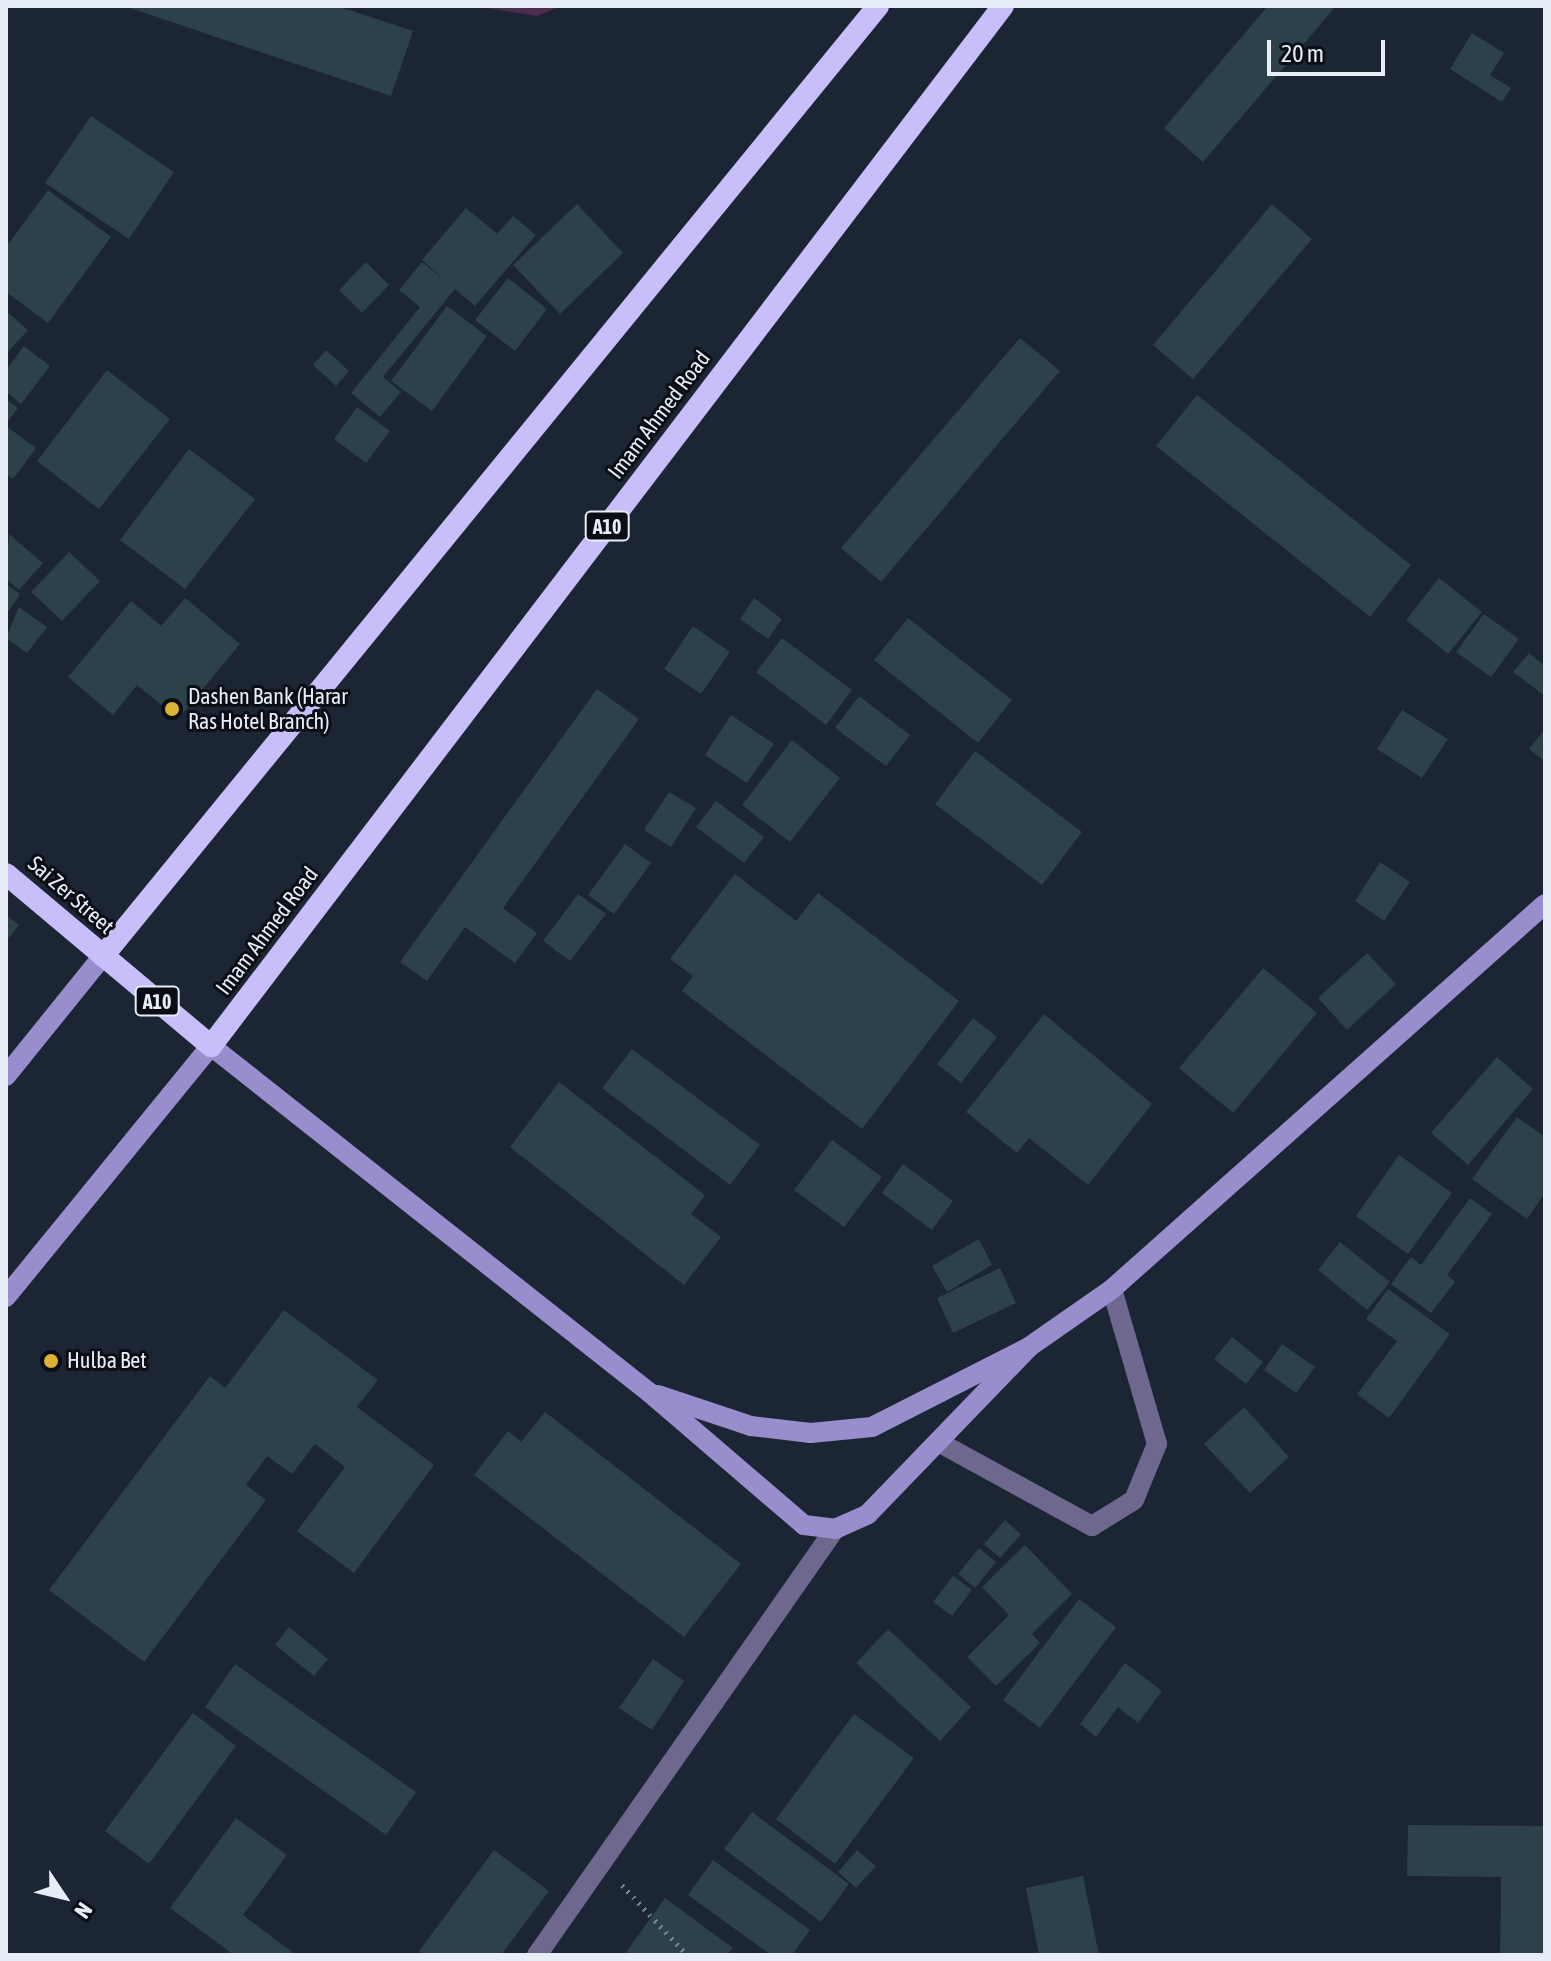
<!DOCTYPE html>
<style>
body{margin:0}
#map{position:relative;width:1551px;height:1961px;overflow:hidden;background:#1b2533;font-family:"Asap Condensed",sans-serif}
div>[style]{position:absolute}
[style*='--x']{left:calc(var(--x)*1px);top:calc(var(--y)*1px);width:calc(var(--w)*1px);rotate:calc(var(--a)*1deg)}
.green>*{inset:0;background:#4d2c4f}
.building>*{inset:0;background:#2c4149}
.path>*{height:5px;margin-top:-2.5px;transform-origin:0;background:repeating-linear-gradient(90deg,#7b838f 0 2px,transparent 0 8px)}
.service>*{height:20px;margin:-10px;padding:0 10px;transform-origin:10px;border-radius:10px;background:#6e688f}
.minor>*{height:20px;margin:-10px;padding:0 10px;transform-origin:10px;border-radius:10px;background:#6e688f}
.secondary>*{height:20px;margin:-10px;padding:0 10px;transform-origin:10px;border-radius:10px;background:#988ecd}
.trunk>*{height:22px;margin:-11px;padding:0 11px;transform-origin:11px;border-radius:11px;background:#c7befa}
.dots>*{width:22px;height:22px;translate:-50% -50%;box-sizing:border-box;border:4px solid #0a0e14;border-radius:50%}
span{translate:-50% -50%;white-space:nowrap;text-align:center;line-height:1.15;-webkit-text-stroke:6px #0a0e14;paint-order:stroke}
.shield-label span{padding:2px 6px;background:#0a0e14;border:2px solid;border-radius:6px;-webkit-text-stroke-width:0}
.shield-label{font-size:20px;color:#e7eef8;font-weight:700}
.street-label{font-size:22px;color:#e7eef8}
.poi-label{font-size:22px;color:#e7eef8}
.left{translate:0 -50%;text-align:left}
.frame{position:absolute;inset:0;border:8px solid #e7eef8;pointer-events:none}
.north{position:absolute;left:24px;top:1857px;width:80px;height:80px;-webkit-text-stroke:6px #0a0e14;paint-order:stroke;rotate:125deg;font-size:22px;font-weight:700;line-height:32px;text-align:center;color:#e7eef8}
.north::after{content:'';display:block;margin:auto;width:28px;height:36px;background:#e7eef8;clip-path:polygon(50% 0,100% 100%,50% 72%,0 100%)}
.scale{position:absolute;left:1267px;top:40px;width:118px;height:36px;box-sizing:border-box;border:4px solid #e7eef8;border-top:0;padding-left:10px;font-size:24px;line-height:28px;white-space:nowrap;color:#e7eef8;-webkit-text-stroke:6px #0a0e14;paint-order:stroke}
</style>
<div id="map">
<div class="green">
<i style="clip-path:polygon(475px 6px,562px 6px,537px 16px)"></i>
</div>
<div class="building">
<i style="clip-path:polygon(124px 6px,337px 6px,413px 31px,391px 96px)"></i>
<i style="clip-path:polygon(1268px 6px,1336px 6px,1203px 162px,1164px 128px)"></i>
<i style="clip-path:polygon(1472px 33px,1504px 53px,1490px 75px,1511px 88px,1502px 102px,1450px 69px)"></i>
<i style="clip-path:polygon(91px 116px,174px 172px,129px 239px,45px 183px)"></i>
<i style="clip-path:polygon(48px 190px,111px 237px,48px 323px,6px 292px,6px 247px)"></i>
<i style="clip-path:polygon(577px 204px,623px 253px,560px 314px,513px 265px)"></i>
<i style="clip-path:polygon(1272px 204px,1312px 239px,1193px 379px,1153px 345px)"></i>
<i style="clip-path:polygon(466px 208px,497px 234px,513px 216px,536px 235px,475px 306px,455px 289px,383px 377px,401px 392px,380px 417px,351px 393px,420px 307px,399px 290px,422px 262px,447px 282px,422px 260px)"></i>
<i style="clip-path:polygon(366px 262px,389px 285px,362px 313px,339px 290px)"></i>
<i style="clip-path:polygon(508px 278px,547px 309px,515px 351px,475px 320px)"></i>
<i style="clip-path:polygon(447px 306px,487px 336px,432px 411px,391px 381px)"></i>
<i style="clip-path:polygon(6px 311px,28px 330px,6px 354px)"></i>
<i style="clip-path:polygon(1020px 338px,1060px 371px,881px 582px,841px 548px)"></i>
<i style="clip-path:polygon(24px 346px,50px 366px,21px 404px,6px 392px,6px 370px)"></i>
<i style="clip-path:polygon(326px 350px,349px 371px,336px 386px,313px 365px)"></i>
<i style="clip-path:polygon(107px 370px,170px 419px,99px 509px,37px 461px)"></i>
<i style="clip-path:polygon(1197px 395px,1411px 565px,1370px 617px,1156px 446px)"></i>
<i style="clip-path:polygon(6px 399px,18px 408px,6px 424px)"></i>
<i style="clip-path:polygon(357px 407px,390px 431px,366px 463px,334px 439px)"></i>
<i style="clip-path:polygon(6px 426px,36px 448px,13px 479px,6px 474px)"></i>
<i style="clip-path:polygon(189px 449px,255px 499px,185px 589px,120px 540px)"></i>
<i style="clip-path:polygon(9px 534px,43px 563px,19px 590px,6px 579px)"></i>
<i style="clip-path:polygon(69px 552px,100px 581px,62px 621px,31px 592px)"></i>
<i style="clip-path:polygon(1439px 578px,1482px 612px,1448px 654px,1406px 620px)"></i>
<i style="clip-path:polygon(6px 584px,20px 594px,6px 615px)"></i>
<i style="clip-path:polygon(185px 598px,240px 644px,178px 719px,137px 685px,113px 715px,68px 677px,131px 601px,161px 626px)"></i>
<i style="clip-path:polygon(754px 598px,782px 619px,768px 639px,740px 619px)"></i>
<i style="clip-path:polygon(19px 607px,47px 627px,27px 653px,6px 638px)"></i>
<i style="clip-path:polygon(1484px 614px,1519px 639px,1491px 677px,1456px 652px)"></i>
<i style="clip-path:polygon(908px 618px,1012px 700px,978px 743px,874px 660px)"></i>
<i style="clip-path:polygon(693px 626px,730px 652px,701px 694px,664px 669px)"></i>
<i style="clip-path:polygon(782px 638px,852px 690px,826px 725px,756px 672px)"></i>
<i style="clip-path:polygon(1529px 653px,1545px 666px,1545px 696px,1513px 672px)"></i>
<i style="clip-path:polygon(597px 689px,639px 719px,503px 908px,537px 933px,515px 963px,465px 927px,427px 981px,400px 962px)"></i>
<i style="clip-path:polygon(859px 696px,910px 735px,886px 766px,835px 728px)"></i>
<i style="clip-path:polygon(1402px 710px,1448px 739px,1422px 778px,1377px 749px)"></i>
<i style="clip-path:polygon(731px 715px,774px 744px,747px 783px,705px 755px)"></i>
<i style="clip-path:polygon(1545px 729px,1545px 762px,1529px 749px)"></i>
<i style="clip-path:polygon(792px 740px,840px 778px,790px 842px,742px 805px)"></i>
<i style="clip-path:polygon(975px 751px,1082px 832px,1042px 885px,935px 804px)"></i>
<i style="clip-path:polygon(669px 792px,696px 808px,671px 847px,644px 830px)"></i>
<i style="clip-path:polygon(716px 801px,764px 837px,744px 863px,696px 827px)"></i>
<i style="clip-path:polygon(625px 844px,651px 863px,614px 914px,588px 895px)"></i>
<i style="clip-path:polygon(1380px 862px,1410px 882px,1384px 921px,1355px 901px)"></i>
<i style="clip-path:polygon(735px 874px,796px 921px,818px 893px,959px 1001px,862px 1129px,682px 991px,693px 976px,670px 959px)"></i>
<i style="clip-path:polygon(578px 894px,606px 914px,570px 961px,543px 941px)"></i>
<i style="clip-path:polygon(6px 915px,19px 925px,6px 942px)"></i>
<i style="clip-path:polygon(1367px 953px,1396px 984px,1347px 1030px,1318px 998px)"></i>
<i style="clip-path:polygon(1263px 968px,1317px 1013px,1233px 1113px,1179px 1068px)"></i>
<i style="clip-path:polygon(1044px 1014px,1152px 1104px,1088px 1185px,1029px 1138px,1017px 1153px,966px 1112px)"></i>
<i style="clip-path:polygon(973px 1018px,997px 1037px,961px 1083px,937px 1064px)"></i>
<i style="clip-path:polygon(632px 1049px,760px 1145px,730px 1185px,602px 1088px)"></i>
<i style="clip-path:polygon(1497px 1057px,1533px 1089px,1468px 1165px,1431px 1133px)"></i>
<i style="clip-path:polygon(559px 1082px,705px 1195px,691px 1214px,721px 1237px,684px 1285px,510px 1147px)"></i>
<i style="clip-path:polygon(1517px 1117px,1545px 1137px,1545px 1193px,1527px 1219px,1472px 1179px)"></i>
<i style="clip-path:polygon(832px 1140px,882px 1177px,844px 1227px,794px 1190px)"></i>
<i style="clip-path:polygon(1399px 1155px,1452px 1193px,1408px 1254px,1356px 1216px)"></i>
<i style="clip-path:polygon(903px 1164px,953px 1201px,932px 1230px,882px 1193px)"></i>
<i style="clip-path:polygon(1470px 1198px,1492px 1214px,1447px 1275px,1455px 1282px,1431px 1313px,1391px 1284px,1411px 1257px,1421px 1265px)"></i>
<i style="clip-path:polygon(979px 1239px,992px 1265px,947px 1292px,932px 1266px)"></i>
<i style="clip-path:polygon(1340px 1242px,1390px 1282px,1367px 1310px,1318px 1270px)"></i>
<i style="clip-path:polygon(1000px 1268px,1016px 1303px,953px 1333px,937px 1298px)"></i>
<i style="clip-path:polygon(1388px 1289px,1450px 1334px,1389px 1418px,1357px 1394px,1397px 1341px,1366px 1319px)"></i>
<i style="clip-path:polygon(284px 1310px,378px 1380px,357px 1407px,434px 1465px,354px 1573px,297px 1531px,345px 1467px,315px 1444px,292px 1474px,267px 1456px,246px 1485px,266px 1500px,144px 1662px,49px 1590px,210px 1376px,225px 1388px)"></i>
<i style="clip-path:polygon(1232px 1337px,1263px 1362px,1246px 1384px,1214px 1359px)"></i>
<i style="clip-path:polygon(1282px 1344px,1315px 1367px,1296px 1393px,1264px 1370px)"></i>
<i style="clip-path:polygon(1244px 1407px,1289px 1457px,1250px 1493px,1204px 1444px)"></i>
<i style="clip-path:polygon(545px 1412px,741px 1564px,684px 1637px,474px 1475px,508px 1431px,521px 1442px)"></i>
<i style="clip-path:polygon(1005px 1520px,1021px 1534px,1000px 1558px,984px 1544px)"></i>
<i style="clip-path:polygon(1025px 1545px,1072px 1594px,1032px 1634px,1040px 1643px,996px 1686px,967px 1657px,1009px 1615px,982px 1587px)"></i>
<i style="clip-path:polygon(979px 1548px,996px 1562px,975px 1588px,958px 1574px)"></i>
<i style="clip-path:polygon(953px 1576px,972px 1590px,952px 1616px,933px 1602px)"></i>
<i style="clip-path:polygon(1079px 1599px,1116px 1627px,1040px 1728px,1003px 1700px)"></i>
<i style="clip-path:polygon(289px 1627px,328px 1659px,314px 1676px,275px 1645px)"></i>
<i style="clip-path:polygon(888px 1629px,971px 1707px,940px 1741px,856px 1663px)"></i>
<i style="clip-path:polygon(653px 1659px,684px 1681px,652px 1730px,619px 1708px)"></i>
<i style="clip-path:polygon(1125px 1663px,1162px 1691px,1138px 1723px,1118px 1707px,1096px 1737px,1080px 1724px)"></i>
<i style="clip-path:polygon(235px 1664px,416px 1792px,386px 1835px,205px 1707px)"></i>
<i style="clip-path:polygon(193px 1713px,236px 1746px,149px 1864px,105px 1831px)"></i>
<i style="clip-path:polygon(854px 1714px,914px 1758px,835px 1864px,776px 1819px)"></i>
<i style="clip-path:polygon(752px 1812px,849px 1884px,821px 1922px,724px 1849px)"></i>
<i style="clip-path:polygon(236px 1818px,287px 1855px,243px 1915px,296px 1955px,234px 1955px,170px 1908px)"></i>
<i style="clip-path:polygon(1408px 1825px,1545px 1826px,1545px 1955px,1500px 1955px,1501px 1877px,1407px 1876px)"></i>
<i style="clip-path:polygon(494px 1850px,549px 1891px,501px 1955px,425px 1955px,419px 1951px)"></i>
<i style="clip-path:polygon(857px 1850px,876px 1866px,856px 1888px,838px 1872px)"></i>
<i style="clip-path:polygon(713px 1860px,810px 1930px,792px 1955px,771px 1955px,688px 1895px)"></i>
<i style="clip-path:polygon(1083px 1876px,1099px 1955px,1039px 1955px,1026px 1888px)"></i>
<i style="clip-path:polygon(665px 1898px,733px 1948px,727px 1955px,624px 1955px)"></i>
</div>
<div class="path">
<i style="--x:622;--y:1885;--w:96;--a:47.1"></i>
</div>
<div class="service">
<i style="--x:942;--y:1444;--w:171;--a:28.7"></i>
<i style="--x:1092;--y:1526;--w:49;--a:-31.8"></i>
<i style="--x:1134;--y:1500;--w:61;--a:-67.7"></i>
<i style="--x:1157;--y:1444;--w:161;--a:-106.2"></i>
</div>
<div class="minor">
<i style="--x:537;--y:1955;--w:520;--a:-55.03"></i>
</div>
<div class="secondary">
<i style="--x:6;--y:1076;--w:154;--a:-51.1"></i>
<i style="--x:6;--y:1297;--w:324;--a:-50.8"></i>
<i style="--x:211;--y:1046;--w:560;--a:38.32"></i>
<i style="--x:650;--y:1393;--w:203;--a:40.6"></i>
<i style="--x:804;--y:1525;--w:31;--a:7"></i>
<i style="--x:835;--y:1529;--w:36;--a:-24"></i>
<i style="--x:868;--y:1514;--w:232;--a:-46"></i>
<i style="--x:658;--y:1395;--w:98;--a:18.4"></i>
<i style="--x:751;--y:1426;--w:60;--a:6.7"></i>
<i style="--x:811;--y:1433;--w:61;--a:-5.6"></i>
<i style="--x:872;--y:1427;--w:176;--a:-27"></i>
<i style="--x:1029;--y:1347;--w:101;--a:-34.9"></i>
<i style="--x:1112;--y:1289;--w:579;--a:-41.64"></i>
</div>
<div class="trunk">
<i style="--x:6;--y:874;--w:268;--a:40"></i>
<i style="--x:211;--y:1046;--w:1307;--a:-52.71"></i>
<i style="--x:103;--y:956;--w:1226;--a:-50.79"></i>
</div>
<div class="dots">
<i style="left:172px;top:709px;background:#ddb133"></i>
<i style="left:51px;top:1361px;background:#ddb133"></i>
</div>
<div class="shield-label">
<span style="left:607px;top:526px">A10</span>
<span style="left:157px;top:1001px">A10</span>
</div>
<div class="street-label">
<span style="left:659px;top:415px;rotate:-53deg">Imam Ahmed Road</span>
<span style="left:71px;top:895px;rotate:41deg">Sai Zer Street</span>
<span style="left:267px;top:931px;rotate:-53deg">Imam Ahmed Road</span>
</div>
<div class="poi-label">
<span class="left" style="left:188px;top:709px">Dashen Bank (Harar<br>Ras Hotel Branch)</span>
<span class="left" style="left:67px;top:1361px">Hulba Bet</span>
</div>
<div class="frame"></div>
<div class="north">N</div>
<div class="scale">20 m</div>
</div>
